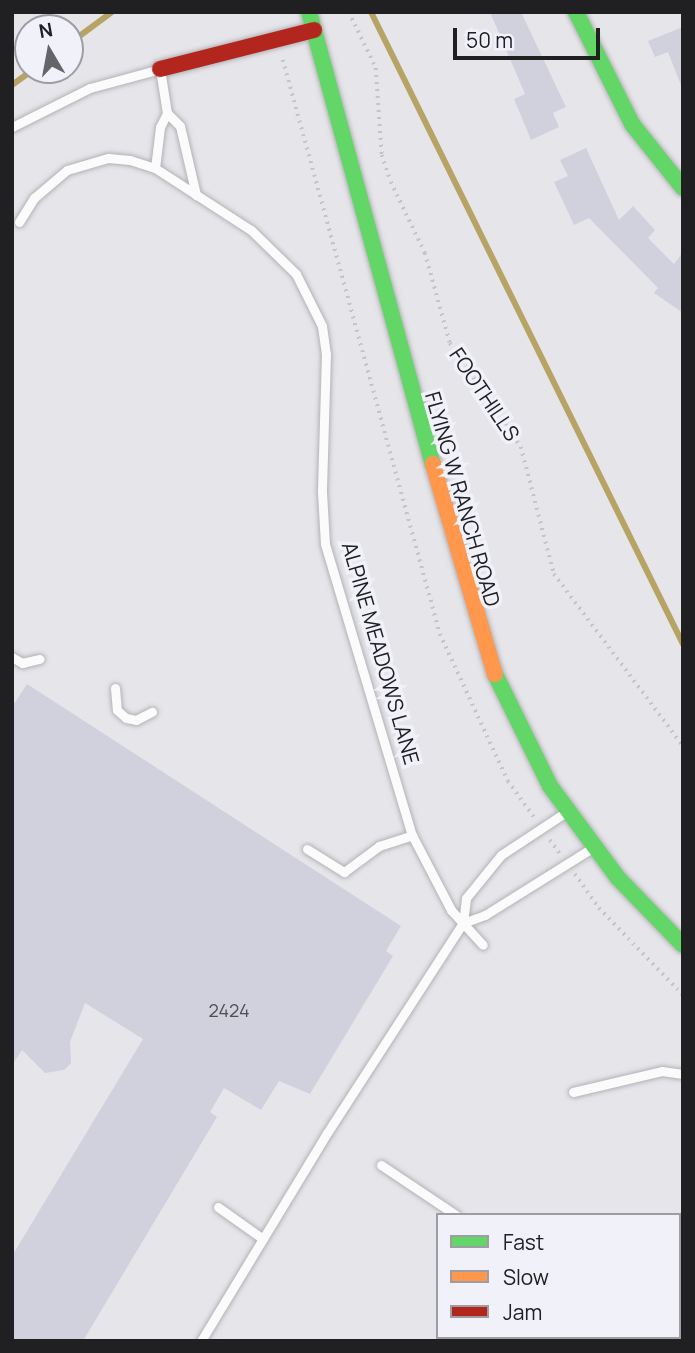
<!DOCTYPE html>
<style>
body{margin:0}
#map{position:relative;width:695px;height:1353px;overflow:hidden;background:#e5e5ea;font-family:Manrope,sans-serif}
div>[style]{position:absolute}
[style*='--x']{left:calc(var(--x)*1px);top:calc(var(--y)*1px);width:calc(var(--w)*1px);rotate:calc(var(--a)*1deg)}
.stream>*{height:6px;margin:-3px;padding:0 3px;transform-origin:3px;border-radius:3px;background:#b7a465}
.building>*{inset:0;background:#d1d1de}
.path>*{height:3.5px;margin-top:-1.75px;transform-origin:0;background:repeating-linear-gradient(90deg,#c5c5c7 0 2px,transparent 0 7px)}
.roads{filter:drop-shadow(0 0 2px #b3b3b6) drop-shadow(0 0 2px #b3b3b6)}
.lane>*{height:9px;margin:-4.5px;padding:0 4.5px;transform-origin:4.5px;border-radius:4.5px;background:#fbfbfc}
.fast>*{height:16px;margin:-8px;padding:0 8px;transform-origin:8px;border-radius:8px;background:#63d668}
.slow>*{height:16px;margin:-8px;padding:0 8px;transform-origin:8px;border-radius:8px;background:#ff974d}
.jam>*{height:16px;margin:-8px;padding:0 8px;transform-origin:8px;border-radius:8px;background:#b3261e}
span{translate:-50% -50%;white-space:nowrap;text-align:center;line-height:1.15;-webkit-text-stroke:7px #f1f1f9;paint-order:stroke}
.number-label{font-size:18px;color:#4e4e54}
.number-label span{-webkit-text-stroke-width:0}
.street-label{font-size:21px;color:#202023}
.frame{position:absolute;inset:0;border:14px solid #202023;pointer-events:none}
.legend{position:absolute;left:436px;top:1213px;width:245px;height:126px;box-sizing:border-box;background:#f1f1f9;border:2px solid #9d9da3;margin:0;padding:9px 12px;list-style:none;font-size:21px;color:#202023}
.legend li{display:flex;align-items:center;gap:14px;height:35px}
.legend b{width:35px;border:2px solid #9d9da3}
.north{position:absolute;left:14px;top:14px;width:70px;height:70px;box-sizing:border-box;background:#f1f1f9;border:2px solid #9d9da3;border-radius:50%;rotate:350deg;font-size:19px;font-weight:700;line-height:28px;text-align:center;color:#202023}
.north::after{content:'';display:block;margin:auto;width:24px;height:32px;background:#656569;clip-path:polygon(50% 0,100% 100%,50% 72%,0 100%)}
.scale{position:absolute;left:453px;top:28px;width:147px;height:32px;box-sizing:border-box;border:4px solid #202023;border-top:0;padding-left:9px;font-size:21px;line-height:24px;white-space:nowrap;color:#202023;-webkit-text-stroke:5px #f1f1f9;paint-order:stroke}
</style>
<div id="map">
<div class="stream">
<i style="--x:371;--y:12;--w:705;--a:63.73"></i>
<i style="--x:70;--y:43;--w:52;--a:-36.4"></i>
<i style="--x:12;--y:85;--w:26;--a:-36"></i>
</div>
<div class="building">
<i style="clip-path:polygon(490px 12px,521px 12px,566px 107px,553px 113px,559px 127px,531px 140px,514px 99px,525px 94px)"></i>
<i style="clip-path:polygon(683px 27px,683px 88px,682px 88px,668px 52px,655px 57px,648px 41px)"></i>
<i style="clip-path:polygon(586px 148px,619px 220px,633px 206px,655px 230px,648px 238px,674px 264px,683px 252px,683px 313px,654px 293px,658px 288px,589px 218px,574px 225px,554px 182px,568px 176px,560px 160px)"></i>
<i style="clip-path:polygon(27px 684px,401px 926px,386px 951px,393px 956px,310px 1094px,279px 1081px,261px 1110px,224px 1088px,210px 1112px,217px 1117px,83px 1341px,12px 1341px,12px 1256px,143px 1039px,85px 1003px,70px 1042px,71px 1063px,64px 1070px,45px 1073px,22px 1050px,12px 1065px,12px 707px)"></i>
</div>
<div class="path">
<i style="--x:349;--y:12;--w:62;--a:64.3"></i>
<i style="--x:376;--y:68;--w:87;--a:86.1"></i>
<i style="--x:382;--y:155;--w:28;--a:72"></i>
<i style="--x:391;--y:182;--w:79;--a:64.4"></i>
<i style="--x:425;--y:253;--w:93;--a:74.5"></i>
<i style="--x:450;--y:343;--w:126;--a:55.7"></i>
<i style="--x:521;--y:447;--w:131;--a:75.4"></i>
<i style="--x:554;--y:574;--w:215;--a:53.1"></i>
<i style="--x:283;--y:60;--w:595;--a:74.7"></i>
<i style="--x:440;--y:634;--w:162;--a:65.2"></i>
<i style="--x:508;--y:781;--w:44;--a:54.2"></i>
<i style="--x:550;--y:840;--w:17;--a:54"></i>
<i style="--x:575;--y:874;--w:42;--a:54.8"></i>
<i style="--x:599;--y:908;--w:121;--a:46"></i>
</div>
<div class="roads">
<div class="lane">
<i style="--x:12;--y:127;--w:87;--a:-26.6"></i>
<i style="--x:90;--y:88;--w:73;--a:-15.2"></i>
<i style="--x:160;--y:69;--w:45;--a:81"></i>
<i style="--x:167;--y:113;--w:18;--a:45"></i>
<i style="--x:180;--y:126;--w:71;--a:76.9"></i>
<i style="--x:155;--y:168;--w:41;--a:-83"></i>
<i style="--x:160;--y:127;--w:16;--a:-63"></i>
<i style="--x:19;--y:222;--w:28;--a:-58"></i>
<i style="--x:34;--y:198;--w:43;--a:-40.3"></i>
<i style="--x:67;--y:170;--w:43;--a:-16.3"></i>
<i style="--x:108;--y:158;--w:22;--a:5"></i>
<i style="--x:130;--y:160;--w:26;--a:18"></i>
<i style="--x:155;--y:168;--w:114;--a:32.9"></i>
<i style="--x:251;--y:230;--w:63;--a:44.4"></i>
<i style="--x:296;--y:274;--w:58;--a:63.4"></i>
<i style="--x:322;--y:326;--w:28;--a:82"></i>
<i style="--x:326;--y:354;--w:138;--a:91.7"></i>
<i style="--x:322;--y:492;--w:52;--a:86.7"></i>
<i style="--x:325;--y:544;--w:304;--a:73.4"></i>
<i style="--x:412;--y:835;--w:85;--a:62.5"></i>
<i style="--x:451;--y:910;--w:47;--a:47.6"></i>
<i style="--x:12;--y:657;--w:12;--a:31"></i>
<i style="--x:22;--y:663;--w:18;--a:-13"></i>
<i style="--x:115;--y:688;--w:22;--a:85"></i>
<i style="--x:117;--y:710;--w:12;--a:42"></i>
<i style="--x:126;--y:718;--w:10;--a:11"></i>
<i style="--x:136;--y:720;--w:18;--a:-27"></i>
<i style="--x:307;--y:849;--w:44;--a:31.9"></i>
<i style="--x:344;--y:872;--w:44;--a:-36.6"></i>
<i style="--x:379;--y:846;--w:35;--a:-18"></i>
<i style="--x:463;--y:923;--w:23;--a:-20"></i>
<i style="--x:485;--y:915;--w:128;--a:-32"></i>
<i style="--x:573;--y:1092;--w:91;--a:-13.3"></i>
<i style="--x:662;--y:1071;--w:21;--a:8"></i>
<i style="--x:381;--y:1165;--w:90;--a:33.7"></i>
<i style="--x:218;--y:1207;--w:55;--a:35.4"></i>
<i style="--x:201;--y:1341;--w:243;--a:-58.8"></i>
<i style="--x:327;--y:1133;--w:250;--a:-57.1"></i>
<i style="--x:463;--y:923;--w:25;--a:-83"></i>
<i style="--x:466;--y:898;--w:55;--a:-50.9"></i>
<i style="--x:501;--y:855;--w:78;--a:-33.5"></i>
</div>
<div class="fast">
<i style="--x:309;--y:12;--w:469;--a:74.7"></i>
<i style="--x:576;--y:12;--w:125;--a:63.4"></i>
<i style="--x:632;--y:124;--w:82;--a:51.4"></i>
<i style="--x:495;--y:674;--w:125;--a:63.8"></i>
<i style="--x:550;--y:786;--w:114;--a:53.5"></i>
<i style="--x:618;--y:878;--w:93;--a:45.9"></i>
</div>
<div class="slow">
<i style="--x:433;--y:464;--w:219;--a:73.6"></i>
</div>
<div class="jam">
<i style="--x:160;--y:69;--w:159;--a:-14.2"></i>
</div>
</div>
<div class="number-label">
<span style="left:229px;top:1010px">2424</span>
</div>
<div class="street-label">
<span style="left:485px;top:394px;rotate:56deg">FOOTHILLS</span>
<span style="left:463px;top:499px;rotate:74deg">FLYING W RANCH ROAD</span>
<span style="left:381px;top:653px;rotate:74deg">ALPINE MEADOWS LANE</span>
</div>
<div class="frame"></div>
<ul class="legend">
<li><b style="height:9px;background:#63d668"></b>Fast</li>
<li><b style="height:9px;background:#ff974d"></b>Slow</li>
<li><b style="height:9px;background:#b3261e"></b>Jam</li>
</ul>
<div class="north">N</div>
<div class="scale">50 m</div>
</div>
